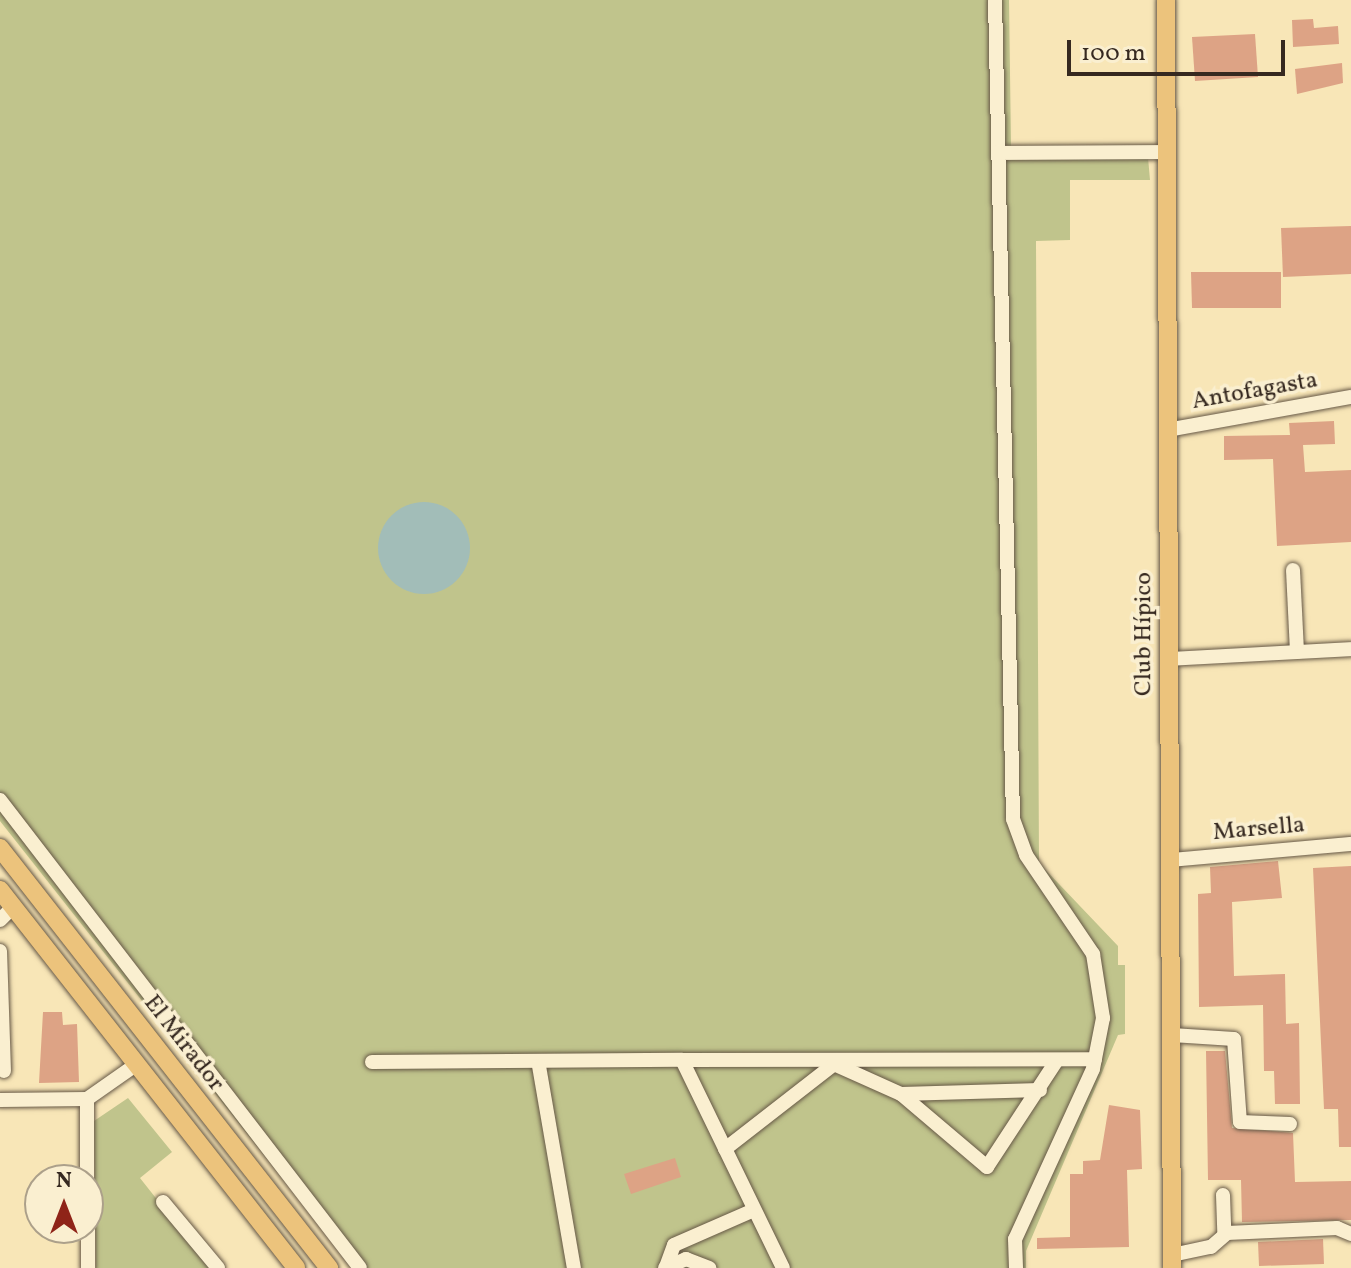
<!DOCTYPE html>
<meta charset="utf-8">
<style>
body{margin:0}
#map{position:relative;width:1351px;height:1268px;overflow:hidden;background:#f8e6b7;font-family:Vollkorn,serif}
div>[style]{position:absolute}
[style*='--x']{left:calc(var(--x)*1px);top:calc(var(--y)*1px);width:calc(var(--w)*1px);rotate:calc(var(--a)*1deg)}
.green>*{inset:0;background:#c0c48c}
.water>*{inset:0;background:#a2bdb8}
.round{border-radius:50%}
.building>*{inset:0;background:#dda385}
.roads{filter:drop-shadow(0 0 2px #665846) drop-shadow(0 0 2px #665846)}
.minor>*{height:14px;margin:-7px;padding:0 7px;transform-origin:7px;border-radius:7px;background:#faefd0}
.major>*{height:18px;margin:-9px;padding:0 9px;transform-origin:9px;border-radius:9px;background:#ecc37c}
span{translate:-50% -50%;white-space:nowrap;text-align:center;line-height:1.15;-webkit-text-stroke:7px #faefd0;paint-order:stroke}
.street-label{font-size:24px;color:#362920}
.north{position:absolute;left:24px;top:1164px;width:80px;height:80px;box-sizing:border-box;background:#faefd0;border:2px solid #aca08a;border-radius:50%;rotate:0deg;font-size:22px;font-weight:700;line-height:32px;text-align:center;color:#362920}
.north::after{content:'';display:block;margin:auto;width:28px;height:36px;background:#8f2418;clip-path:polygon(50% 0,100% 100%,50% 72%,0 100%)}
.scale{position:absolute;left:1067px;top:40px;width:218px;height:36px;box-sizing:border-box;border:4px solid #362920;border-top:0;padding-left:10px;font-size:24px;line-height:28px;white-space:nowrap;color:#362920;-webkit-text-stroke:6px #faefd0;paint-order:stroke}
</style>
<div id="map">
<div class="green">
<i style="clip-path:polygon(0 0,1009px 0,1011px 147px,1147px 146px,1150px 180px,1070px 180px,1070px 240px,1036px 241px,1039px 863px,1118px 946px,1118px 965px,1125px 965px,1125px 1034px,1118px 1035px,1026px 1251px,1026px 1268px,353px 1268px,0 821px)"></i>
<i style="clip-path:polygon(128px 1098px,172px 1152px,140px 1178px,211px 1268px,96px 1268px,94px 1121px)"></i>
</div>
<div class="water">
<i class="round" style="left:378px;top:502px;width:92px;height:92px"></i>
</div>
<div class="building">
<i style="clip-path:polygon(1313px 19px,1314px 28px,1338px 26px,1339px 44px,1293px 47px,1292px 20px)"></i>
<i style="clip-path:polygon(1255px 34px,1258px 77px,1195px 81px,1192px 37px)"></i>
<i style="clip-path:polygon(1342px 63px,1343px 83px,1297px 94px,1295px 69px)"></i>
<i style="clip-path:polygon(1351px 226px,1351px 274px,1283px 277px,1281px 228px)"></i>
<i style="clip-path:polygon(1191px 272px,1281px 272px,1281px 308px,1192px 308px)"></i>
<i style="clip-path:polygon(1334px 421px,1335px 444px,1303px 445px,1305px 472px,1351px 470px,1351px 542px,1277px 546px,1273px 459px,1224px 460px,1224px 436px,1290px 435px,1289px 423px)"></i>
<i style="clip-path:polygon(1278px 861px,1282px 898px,1232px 902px,1234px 976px,1285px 974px,1286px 1024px,1299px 1023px,1300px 1104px,1275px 1104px,1274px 1071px,1264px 1071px,1263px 1005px,1199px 1007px,1198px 894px,1211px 893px,1210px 867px)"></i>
<i style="clip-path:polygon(1351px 866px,1351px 1147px,1339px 1147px,1338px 1109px,1324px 1109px,1313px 868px)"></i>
<i style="clip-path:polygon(43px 1012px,62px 1012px,63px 1025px,77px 1024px,79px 1082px,39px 1083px)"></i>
<i style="clip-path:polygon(1206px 1051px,1225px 1051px,1232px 1128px,1293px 1133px,1295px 1182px,1351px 1181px,1351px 1220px,1242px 1222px,1241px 1180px,1208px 1180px)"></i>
<i style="clip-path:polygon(1109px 1105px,1140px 1110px,1142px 1169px,1127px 1170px,1129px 1247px,1037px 1249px,1037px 1238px,1070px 1237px,1070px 1174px,1083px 1174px,1083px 1161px,1100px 1160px)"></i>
<i style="clip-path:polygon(675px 1158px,681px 1177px,631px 1194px,624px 1174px)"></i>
<i style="clip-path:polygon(1323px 1239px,1324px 1264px,1259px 1266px,1258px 1242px)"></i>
</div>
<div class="roads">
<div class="minor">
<i style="--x:995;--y:0;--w:819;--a:88.74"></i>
<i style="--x:1013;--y:819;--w:38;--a:70"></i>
<i style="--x:1026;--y:855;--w:120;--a:55.9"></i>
<i style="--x:1093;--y:954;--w:65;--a:81.1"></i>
<i style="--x:1103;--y:1018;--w:52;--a:101.1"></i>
<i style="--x:1093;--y:1069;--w:187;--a:114.6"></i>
<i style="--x:1015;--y:1239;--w:29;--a:88"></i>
<i style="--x:998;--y:153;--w:168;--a:-0.3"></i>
<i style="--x:1167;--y:430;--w:187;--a:-10.2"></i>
<i style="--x:1293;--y:570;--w:82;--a:87.2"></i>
<i style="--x:1169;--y:659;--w:182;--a:-3.1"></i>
<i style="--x:0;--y:800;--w:590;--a:52.43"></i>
<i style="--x:1171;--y:860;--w:181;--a:-5.1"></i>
<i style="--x:0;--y:920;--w:18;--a:-45"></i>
<i style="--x:0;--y:951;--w:120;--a:88.1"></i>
<i style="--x:1172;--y:1035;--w:62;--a:3.7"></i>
<i style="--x:1234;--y:1039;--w:83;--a:85.9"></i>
<i style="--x:1240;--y:1122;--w:50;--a:2.3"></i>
<i style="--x:682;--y:1060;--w:413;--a:-0.1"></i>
<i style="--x:372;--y:1062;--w:310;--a:-0.4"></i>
<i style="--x:682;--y:1060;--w:231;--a:64.1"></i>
<i style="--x:539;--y:1066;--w:205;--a:80.2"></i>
<i style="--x:901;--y:1094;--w:139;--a:-1.6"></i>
<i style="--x:87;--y:1099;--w:81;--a:90"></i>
<i style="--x:0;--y:1100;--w:87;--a:-0.7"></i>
<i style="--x:87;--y:1099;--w:61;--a:-35"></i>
<i style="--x:725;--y:1149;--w:138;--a:-37.9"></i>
<i style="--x:834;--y:1064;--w:73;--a:24.1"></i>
<i style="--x:901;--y:1094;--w:113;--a:40.3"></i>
<i style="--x:987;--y:1167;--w:128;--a:-56.8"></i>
<i style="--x:1223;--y:1195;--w:38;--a:88"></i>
<i style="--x:163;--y:1202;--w:86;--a:50.2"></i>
<i style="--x:88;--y:1228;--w:40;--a:90"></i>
<i style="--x:1172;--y:1255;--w:40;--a:-12"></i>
<i style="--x:1211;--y:1247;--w:21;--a:-41"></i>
<i style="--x:1227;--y:1233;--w:110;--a:-2.6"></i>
<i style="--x:1337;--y:1228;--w:15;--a:23"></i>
<i style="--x:666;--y:1267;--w:23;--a:-70"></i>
<i style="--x:674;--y:1245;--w:87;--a:-23.6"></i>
<i style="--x:665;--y:1268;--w:23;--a:-23"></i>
<i style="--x:686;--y:1259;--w:25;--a:21"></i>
</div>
<div class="major">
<i style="--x:1166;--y:0;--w:1268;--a:89.73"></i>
<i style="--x:0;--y:848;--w:534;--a:51.93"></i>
<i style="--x:0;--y:890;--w:480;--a:51.9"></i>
</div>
</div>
<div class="street-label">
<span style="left:1255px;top:392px;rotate:-10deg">Antofagasta</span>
<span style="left:1145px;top:634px;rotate:-90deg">Club Hípico</span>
<span style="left:1259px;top:830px;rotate:-5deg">Marsella</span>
<span style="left:183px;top:1044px;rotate:52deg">El Mirador</span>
</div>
<div class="north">N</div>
<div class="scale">100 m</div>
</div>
